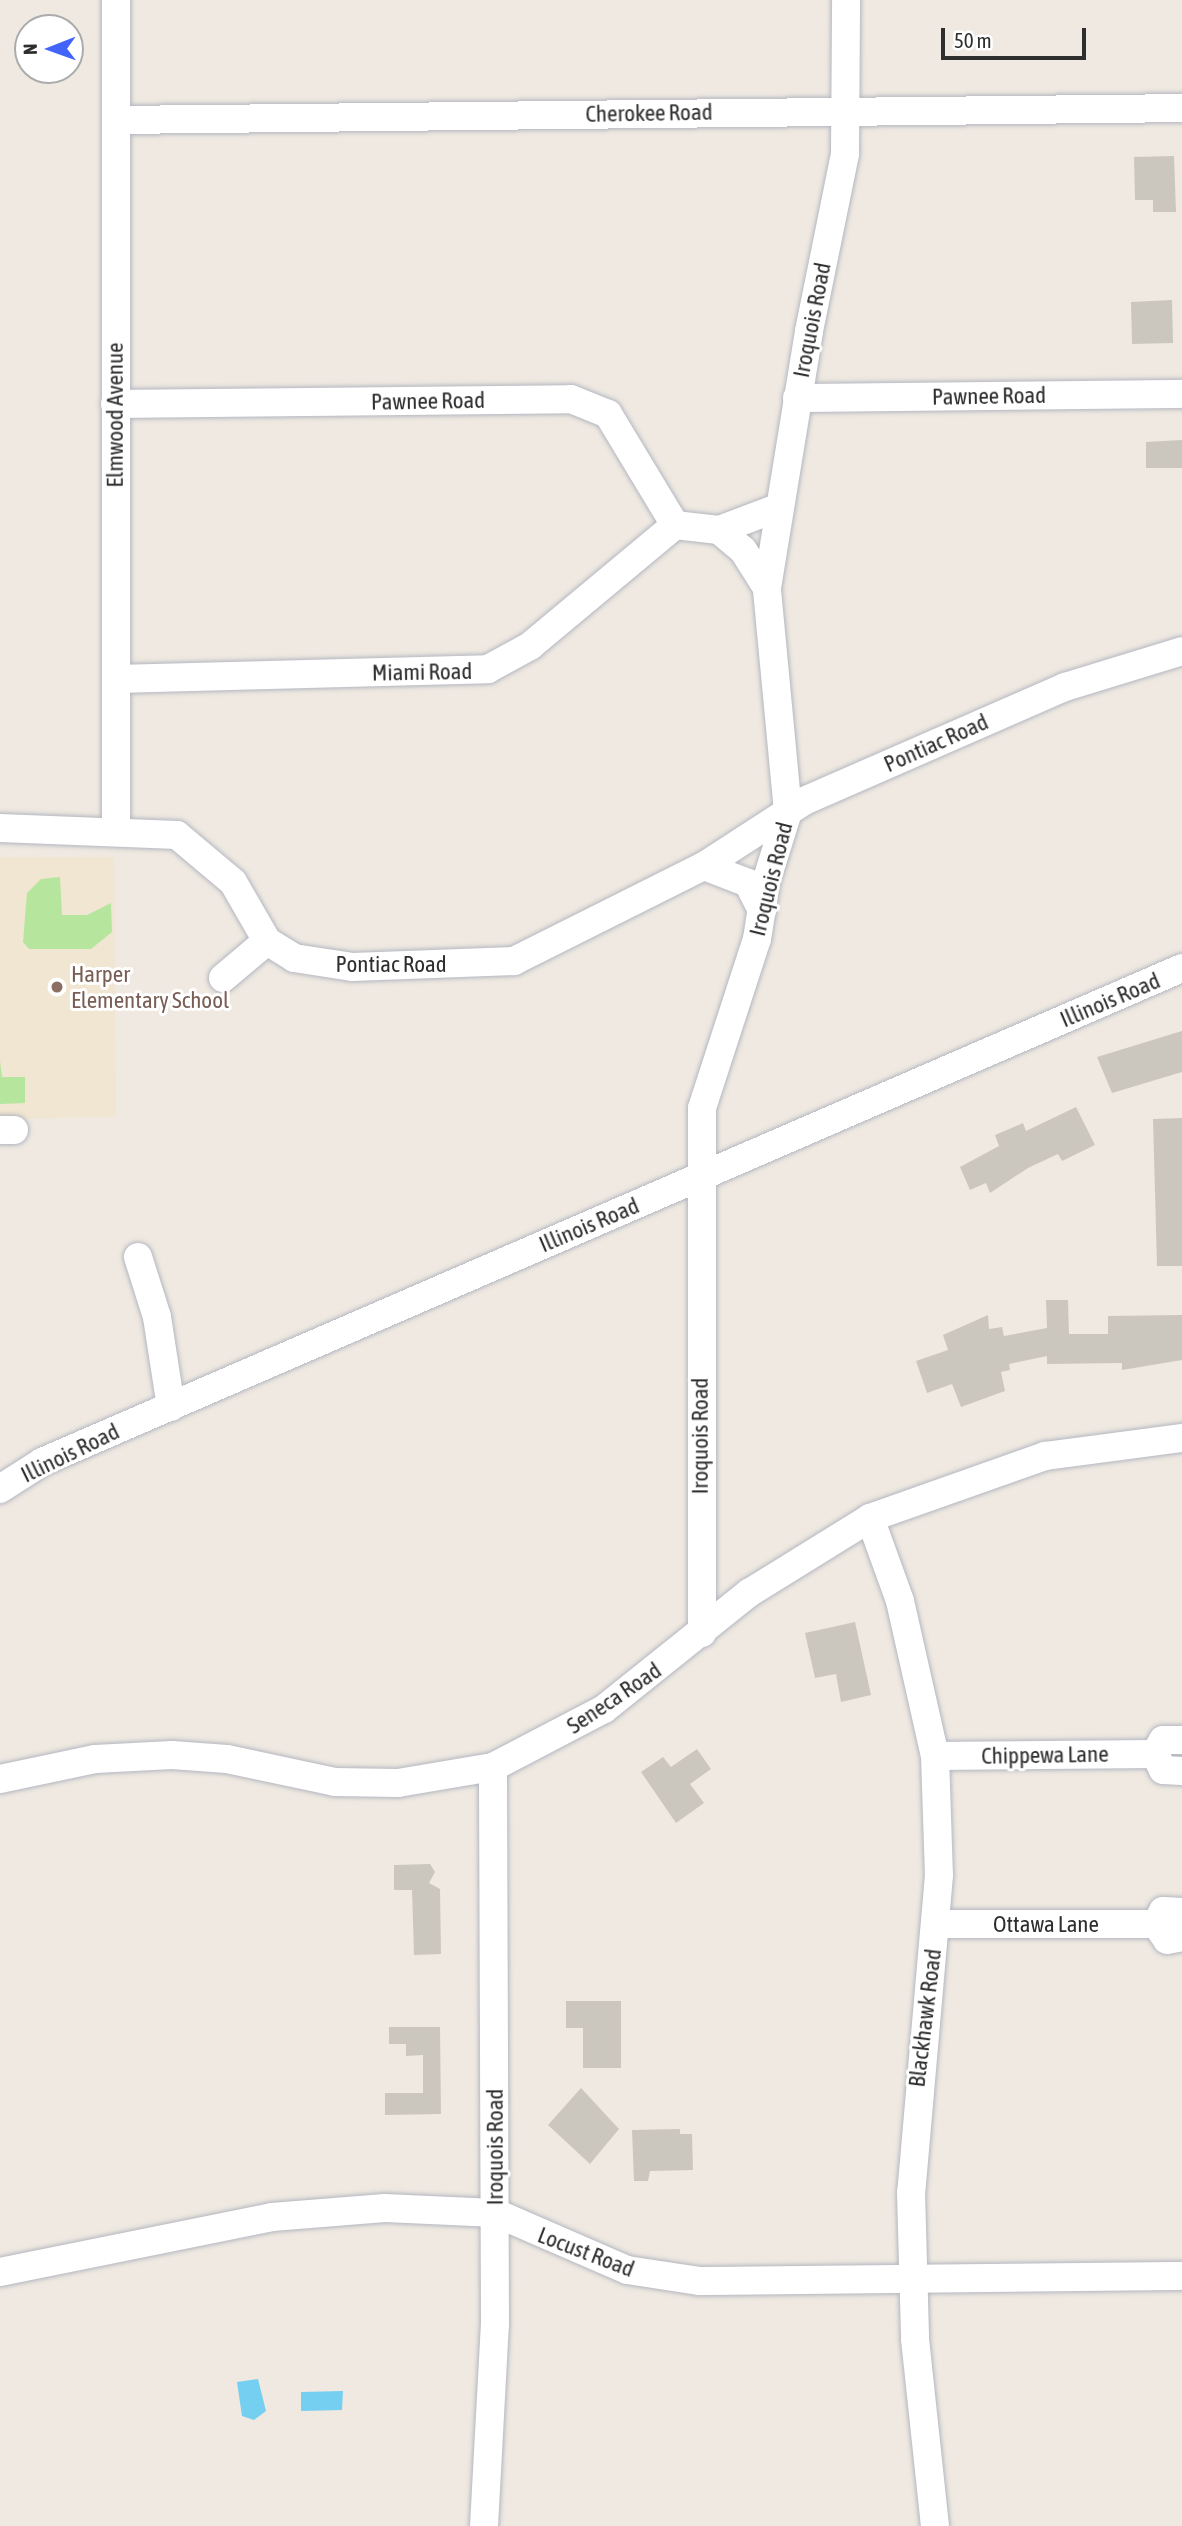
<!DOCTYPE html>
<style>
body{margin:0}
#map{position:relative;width:1182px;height:2526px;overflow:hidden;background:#efe9e1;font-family:"Asap Condensed",sans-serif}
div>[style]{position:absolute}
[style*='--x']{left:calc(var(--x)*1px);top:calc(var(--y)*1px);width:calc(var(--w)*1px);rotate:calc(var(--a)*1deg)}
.education>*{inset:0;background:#f0e6d1}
.green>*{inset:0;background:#b6e59e}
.water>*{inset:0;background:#75cff0}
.building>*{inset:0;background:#cbc7bf}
.roads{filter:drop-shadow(0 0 2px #b4b7c1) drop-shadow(0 0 2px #b4b7c1)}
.minor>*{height:28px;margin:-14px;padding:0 14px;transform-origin:14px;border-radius:14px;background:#fff}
.dots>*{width:19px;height:19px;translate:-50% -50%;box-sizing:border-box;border:4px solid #fff;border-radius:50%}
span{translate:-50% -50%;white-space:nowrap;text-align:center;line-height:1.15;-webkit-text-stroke:6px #fff;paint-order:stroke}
.street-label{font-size:23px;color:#2e2e2e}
.education-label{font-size:23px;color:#785e54}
.left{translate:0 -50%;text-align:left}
.north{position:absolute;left:14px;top:14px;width:70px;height:70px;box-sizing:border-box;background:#fff;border:2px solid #ababab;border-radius:50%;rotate:269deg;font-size:19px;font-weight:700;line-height:28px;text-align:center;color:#2e2e2e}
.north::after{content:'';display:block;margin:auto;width:24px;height:32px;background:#4264fb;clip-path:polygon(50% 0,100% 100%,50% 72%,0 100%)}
.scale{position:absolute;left:941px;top:28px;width:145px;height:32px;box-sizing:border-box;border:4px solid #2e2e2e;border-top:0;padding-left:9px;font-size:21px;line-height:24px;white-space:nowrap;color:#2e2e2e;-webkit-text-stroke:5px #fff;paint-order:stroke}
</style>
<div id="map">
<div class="education">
<i style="clip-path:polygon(0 857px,114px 857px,116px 1117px,0 1119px)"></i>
</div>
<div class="green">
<i style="clip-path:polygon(60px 877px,62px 915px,87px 915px,111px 903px,112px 932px,91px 949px,29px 949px,23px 942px,27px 893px,41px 879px)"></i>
<i style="clip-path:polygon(0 1061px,2px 1077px,25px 1077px,25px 1103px,0 1104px)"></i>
</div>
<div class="water">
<i style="clip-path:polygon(258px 2379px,266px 2411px,254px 2420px,242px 2416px,237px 2382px)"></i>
<i style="clip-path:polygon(343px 2391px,342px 2410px,301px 2411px,301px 2392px)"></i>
</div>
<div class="building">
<i style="clip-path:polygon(1174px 156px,1176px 212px,1153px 212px,1153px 200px,1135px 200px,1134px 157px)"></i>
<i style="clip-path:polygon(1172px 300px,1173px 343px,1132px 344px,1131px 302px)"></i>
<i style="clip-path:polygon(1182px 440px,1182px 468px,1146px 468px,1146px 442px)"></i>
<i style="clip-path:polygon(1182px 1031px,1182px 1072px,1112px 1093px,1097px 1057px)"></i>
<i style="clip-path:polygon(1076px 1107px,1095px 1145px,1062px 1161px,1058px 1154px,1028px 1168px,990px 1193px,986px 1183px,970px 1190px,960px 1167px,999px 1146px,995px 1135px,1023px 1123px,1026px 1131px)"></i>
<i style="clip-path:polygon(1182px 1118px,1182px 1266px,1157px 1266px,1153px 1119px)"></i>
<i style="clip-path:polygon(1046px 1300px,1068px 1300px,1069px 1334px,1108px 1334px,1108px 1316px,1182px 1315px,1182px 1360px,1122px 1370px,1122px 1363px,1047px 1364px,1047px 1356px,1009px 1364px,1010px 1370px,1001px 1372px,1005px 1391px,961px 1407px,952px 1384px,927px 1393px,916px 1361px,948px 1350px,943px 1335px,988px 1315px,989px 1329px,1002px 1327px,1004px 1336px,1047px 1328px)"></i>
<i style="clip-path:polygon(855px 1622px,871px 1695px,841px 1702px,836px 1674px,815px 1678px,805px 1633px)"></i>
<i style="clip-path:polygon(697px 1749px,711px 1769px,690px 1784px,704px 1803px,676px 1823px,641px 1772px,663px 1757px,671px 1767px)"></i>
<i style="clip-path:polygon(430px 1864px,435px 1872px,429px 1883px,440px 1889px,441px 1954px,414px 1955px,412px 1890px,394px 1890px,394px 1865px)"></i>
<i style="clip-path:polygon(566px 2001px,621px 2001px,621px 2068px,583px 2068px,583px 2028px,566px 2028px)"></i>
<i style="clip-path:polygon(389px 2027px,440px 2027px,441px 2114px,385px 2115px,385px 2093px,423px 2093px,423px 2055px,406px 2056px,406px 2044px,389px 2044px)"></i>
<i style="clip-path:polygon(581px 2088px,619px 2129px,590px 2164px,548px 2125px)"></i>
<i style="clip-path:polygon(680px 2129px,680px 2134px,692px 2134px,693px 2170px,650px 2171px,648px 2181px,634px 2181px,632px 2130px)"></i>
</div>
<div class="roads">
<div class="minor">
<i style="--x:116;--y:120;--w:1066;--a:-0.64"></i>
<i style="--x:797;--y:398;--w:385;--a:-0.6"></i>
<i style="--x:115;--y:404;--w:456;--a:-0.6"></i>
<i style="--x:571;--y:399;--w:40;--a:22"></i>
<i style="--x:608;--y:414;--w:130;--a:58.9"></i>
<i style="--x:719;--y:530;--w:31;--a:40"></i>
<i style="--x:743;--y:550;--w:45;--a:57.7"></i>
<i style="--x:116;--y:679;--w:372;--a:-1.5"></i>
<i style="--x:488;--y:669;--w:48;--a:-28.7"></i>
<i style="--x:530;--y:646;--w:189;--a:-39.8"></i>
<i style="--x:675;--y:525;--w:44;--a:6.5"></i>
<i style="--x:719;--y:530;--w:65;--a:-20.7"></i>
<i style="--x:0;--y:828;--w:177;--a:2.3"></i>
<i style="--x:177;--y:835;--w:73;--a:40"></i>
<i style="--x:233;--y:882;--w:68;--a:60"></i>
<i style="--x:267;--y:941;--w:32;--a:32"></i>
<i style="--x:294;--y:958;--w:60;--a:8.7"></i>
<i style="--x:353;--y:967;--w:161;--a:-2.1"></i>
<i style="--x:514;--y:961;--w:212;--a:-26.6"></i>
<i style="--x:704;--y:866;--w:119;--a:-33"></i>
<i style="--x:804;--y:801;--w:285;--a:-23.6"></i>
<i style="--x:1065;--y:687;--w:122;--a:-17.1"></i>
<i style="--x:116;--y:830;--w:830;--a:-90"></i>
<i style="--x:704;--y:866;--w:47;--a:21.1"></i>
<i style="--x:748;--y:883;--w:31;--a:63"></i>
<i style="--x:223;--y:978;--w:57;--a:-40.1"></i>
<i style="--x:0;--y:1130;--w:14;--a:0"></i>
<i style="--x:138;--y:1257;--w:63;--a:72.4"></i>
<i style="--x:157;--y:1317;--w:91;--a:81.2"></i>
<i style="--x:0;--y:1489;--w:50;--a:-32.7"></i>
<i style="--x:42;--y:1462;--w:1242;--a:-23.43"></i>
<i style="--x:870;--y:1518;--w:88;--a:70.1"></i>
<i style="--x:900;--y:1601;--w:159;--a:77.3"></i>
<i style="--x:935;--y:1756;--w:119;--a:88.1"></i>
<i style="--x:939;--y:1875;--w:318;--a:95"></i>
<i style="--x:911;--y:2192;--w:147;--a:88.4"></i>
<i style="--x:915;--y:2339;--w:188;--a:83.9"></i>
<i style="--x:702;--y:1633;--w:525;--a:-90"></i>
<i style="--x:702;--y:1108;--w:178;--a:-72"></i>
<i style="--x:757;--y:939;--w:58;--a:-81"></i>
<i style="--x:766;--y:882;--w:73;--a:-72.6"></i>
<i style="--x:788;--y:812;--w:225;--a:-95.4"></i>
<i style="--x:767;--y:588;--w:260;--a:-80.7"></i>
<i style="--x:809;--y:331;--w:181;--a:-78.5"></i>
<i style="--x:845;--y:154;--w:154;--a:-89.6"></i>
<i style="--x:1182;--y:1740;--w:19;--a:180"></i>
<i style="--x:1163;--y:1740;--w:16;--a:120"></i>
<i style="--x:1155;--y:1754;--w:18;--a:63"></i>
<i style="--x:1163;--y:1770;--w:19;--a:3"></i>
<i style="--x:935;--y:1756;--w:220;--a:-0.5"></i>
<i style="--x:0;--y:1779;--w:97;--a:-11.9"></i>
<i style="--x:95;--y:1759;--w:77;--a:-3"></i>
<i style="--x:172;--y:1755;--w:55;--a:4.2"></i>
<i style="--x:227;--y:1759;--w:110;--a:12"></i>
<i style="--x:335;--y:1782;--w:63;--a:0.9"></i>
<i style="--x:398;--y:1783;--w:96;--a:-9.6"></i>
<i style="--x:493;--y:1767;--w:125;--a:-27.6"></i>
<i style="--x:604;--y:1709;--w:186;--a:-38.7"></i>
<i style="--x:749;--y:1593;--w:142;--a:-31.8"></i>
<i style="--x:870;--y:1518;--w:186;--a:-19.5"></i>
<i style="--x:1045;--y:1456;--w:138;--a:-7.5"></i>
<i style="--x:1182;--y:1912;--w:19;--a:-177"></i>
<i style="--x:1163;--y:1911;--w:15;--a:118"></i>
<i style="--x:1156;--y:1924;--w:19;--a:55"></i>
<i style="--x:1167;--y:1940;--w:15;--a:-11"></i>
<i style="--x:936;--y:1924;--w:220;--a:0"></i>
<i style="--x:0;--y:2272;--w:278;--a:-11.4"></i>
<i style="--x:272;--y:2217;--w:113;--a:-4.6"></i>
<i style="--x:385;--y:2208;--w:111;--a:2.6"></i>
<i style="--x:496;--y:2213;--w:143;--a:23.5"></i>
<i style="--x:627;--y:2270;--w:74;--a:8.6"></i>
<i style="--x:700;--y:2281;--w:482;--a:-0.6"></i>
<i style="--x:484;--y:2526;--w:201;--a:-86.9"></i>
<i style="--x:495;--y:2325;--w:558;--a:-90.21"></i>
</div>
</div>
<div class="dots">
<i style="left:57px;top:987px;background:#8d6e63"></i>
</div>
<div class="street-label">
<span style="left:649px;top:113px;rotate:-1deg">Cherokee Road</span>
<span style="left:812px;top:320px;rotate:-79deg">Iroquois Road</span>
<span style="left:989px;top:396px;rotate:-1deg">Pawnee Road</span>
<span style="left:428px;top:401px;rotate:-1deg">Pawnee Road</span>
<span style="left:115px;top:415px;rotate:-90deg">Elmwood Avenue</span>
<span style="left:422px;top:672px;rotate:-1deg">Miami Road</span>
<span style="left:936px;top:743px;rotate:-24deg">Pontiac Road</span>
<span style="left:771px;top:879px;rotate:-76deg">Iroquois Road</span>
<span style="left:391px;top:964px">Pontiac Road</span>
<span style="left:1110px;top:1000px;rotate:-23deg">Illinois Road</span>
<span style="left:589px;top:1225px;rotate:-23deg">Illinois Road</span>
<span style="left:700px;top:1436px;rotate:-90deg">Iroquois Road</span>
<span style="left:70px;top:1453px;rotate:-26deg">Illinois Road</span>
<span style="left:614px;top:1698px;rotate:-34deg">Seneca Road</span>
<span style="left:1045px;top:1755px;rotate:-1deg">Chippewa Lane</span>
<span style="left:1046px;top:1924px">Ottawa Lane</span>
<span style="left:925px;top:2018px;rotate:-83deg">Blackhawk Road</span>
<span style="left:495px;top:2147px;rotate:-90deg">Iroquois Road</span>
<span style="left:586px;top:2252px;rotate:21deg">Locust Road</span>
</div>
<div class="education-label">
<span class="left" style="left:71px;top:987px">Harper<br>Elementary School</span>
</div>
<div class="north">N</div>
<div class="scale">50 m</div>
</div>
